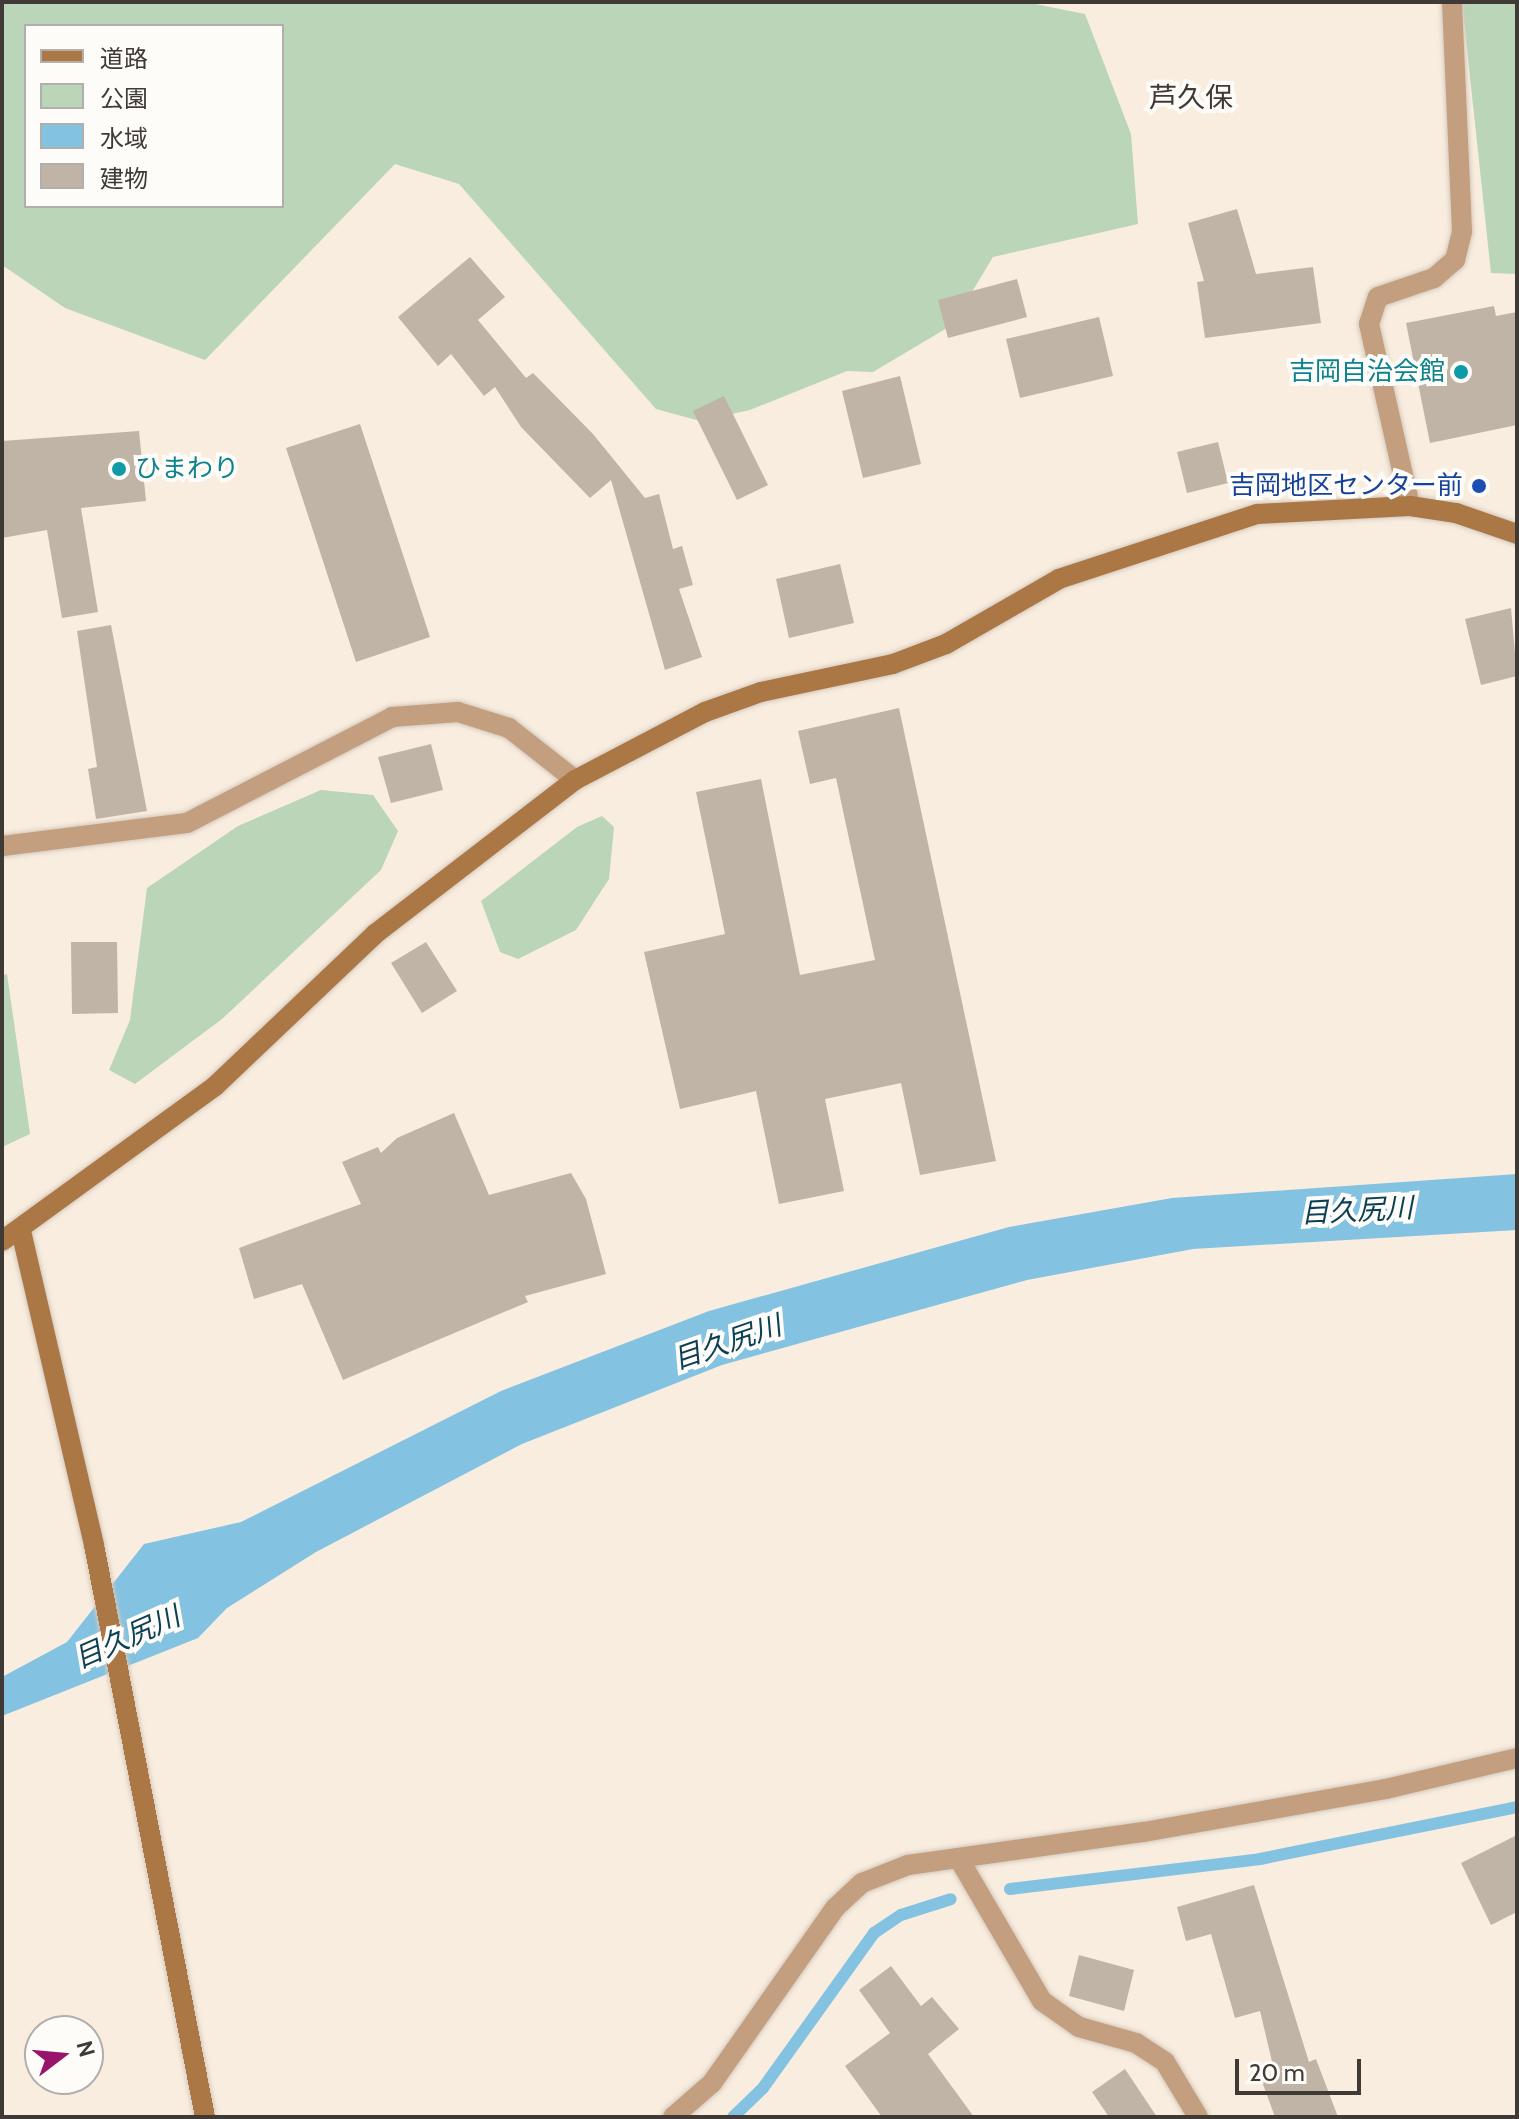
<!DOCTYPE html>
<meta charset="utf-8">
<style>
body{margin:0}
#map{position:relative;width:1519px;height:2119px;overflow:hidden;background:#f9eddf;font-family:Cabin,"Noto Sans JP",sans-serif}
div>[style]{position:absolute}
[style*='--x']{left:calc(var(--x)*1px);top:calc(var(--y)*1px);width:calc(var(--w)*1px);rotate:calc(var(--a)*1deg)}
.green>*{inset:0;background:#bad5b7}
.water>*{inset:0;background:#84c2e1}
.stream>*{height:12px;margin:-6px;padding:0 6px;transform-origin:6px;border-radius:6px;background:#84c2e1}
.building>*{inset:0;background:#bfb4a6}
.roads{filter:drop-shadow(0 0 2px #d4c9bd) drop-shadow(0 0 2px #d4c9bd)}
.street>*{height:20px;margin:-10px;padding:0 10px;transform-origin:10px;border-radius:10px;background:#c39f7f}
.secondary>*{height:20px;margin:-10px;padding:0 10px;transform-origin:10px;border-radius:10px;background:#ab7745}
.dots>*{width:22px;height:22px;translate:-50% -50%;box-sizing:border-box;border:4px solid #fefcf9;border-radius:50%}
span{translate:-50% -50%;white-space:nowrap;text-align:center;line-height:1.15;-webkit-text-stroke:8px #fefcf9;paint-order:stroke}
.culture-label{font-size:26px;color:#0d838f}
.right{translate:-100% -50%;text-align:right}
.left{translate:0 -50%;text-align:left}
.transit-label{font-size:26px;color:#164399}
.neighbourhood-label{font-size:28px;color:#3f3a35}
.water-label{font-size:28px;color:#0a3f54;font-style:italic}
.frame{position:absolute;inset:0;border:4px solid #3f3a35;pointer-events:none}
.legend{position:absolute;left:24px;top:24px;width:260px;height:184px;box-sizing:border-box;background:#fefcf9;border:2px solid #b2aeab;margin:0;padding:10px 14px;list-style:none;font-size:24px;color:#3f3a35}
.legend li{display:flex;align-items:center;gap:16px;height:40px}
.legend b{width:40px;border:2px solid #b2aeab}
.north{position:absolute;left:24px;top:2015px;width:80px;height:80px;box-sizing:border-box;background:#fefcf9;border:2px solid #b2aeab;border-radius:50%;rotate:74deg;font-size:22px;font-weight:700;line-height:32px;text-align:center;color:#3f3a35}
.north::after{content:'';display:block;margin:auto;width:28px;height:36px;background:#98156b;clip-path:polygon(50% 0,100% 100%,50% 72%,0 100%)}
.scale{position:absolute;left:1235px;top:2059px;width:126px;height:36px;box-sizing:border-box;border:4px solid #3f3a35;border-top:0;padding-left:10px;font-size:24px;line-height:28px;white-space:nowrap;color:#3f3a35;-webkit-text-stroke:6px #fefcf9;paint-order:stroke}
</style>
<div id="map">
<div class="green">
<i style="clip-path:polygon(evenodd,2px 2px,1025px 2px,1085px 14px,1131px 134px,1138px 224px,993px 257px,952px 325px,873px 372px,847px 371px,750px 410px,700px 421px,656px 409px,459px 184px,395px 164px,205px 360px,65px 308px,2px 265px,2px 2px,26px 26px,282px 26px,282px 206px,26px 206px,26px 26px)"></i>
<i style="clip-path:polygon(1462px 2px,1517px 2px,1517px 274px,1491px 273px)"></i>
<i style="clip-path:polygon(321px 790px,373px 795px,398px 831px,381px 870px,222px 1019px,135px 1084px,109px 1070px,130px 1020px,147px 888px,238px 826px)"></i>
<i style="clip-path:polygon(602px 816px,614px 827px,609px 879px,576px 930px,518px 959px,500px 952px,481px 901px,577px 827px)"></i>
<i style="clip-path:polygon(7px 974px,30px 1134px,2px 1147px,2px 976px)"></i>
</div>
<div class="water">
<i style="clip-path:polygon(1517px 1174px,1517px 1230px,1193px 1249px,1027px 1280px,722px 1365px,522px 1444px,316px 1552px,227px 1608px,198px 1638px,2px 1716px,2px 1677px,67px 1642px,144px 1544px,241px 1522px,501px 1391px,709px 1311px,1009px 1227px,1172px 1198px)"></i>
</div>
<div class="stream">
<i style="--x:1010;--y:1889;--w:252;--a:-6.8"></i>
<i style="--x:1260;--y:1859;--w:262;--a:-11.4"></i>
<i style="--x:733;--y:2117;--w:42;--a:-44"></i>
<i style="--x:763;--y:2088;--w:191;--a:-54.4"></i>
<i style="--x:874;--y:1933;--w:32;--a:-34"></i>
<i style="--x:901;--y:1915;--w:52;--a:-17.7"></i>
</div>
<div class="building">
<i style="clip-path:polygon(1237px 209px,1256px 274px,1313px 267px,1321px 323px,1205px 338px,1197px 282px,1204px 281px,1188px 223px)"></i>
<i style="clip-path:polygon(470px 257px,505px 297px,478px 320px,526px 378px,533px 373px,593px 434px,645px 498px,659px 494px,673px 549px,682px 546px,693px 585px,679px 589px,702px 657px,665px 670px,611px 480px,590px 498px,521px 427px,495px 387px,484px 396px,451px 354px,438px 366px,398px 317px)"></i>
<i style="clip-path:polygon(1017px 279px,1027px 317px,948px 338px,938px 300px)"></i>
<i style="clip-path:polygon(1494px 306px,1496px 316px,1517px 312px,1517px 425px,1430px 443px,1406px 323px)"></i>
<i style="clip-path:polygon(1099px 317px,1113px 376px,1020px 398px,1006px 339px)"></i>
<i style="clip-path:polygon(900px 376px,921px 464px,863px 478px,842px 391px)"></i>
<i style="clip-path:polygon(724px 396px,768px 485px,737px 500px,693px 411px)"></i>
<i style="clip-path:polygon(360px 424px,430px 637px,356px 662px,286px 448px)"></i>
<i style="clip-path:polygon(139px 431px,146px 501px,81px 508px,98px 612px,62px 618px,47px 530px,2px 538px,2px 441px)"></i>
<i style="clip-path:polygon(1218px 442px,1228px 483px,1187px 493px,1177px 452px)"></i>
<i style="clip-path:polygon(840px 564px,854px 623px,789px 638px,776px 579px)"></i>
<i style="clip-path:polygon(1511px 608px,1517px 676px,1481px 685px,1465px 619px)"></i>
<i style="clip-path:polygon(111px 625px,147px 811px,96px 819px,88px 769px,97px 767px,77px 631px)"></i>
<i style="clip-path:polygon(899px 708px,996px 1161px,920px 1175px,901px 1083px,825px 1099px,844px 1191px,779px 1204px,756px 1091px,680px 1109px,644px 952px,725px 934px,696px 792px,761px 779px,800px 975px,875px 960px,836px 778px,810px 784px,798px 731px)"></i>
<i style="clip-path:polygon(431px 744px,443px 790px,391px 803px,378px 757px)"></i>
<i style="clip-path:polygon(71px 942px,117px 942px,118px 1013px,72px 1014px)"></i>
<i style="clip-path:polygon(426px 942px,457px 991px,422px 1013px,391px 963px)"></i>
<i style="clip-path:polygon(454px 1113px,489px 1195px,571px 1173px,586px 1199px,606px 1274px,525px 1296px,528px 1302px,343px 1380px,302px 1284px,254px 1299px,239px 1248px,361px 1204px,342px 1162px,378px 1147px,381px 1153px,397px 1138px)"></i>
<i style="clip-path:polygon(1517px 1835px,1517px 1912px,1491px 1925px,1461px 1863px)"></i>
<i style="clip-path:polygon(1254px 1885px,1309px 2062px,1316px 2059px,1338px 2117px,1275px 2117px,1261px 2079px,1275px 2074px,1260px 2011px,1235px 2018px,1211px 1934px,1186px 1941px,1177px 1907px)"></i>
<i style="clip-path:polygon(1079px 1955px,1134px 1970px,1124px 2011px,1069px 1996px)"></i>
<i style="clip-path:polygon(891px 1966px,921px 2006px,932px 1997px,959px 2029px,928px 2054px,974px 2117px,882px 2117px,845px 2066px,890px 2033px,859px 1990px)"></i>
<i style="clip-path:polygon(1125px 2069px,1157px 2117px,1109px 2117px,1092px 2092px)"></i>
</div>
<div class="roads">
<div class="street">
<i style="--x:1410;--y:506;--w:187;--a:-102.7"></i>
<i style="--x:1369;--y:324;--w:28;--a:-72"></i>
<i style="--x:1378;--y:297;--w:59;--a:-18.7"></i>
<i style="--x:1434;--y:278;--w:28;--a:-41"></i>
<i style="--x:1455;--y:260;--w:30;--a:-76"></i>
<i style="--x:1462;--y:231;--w:229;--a:-92.5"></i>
<i style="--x:2;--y:846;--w:186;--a:-7.1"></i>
<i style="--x:187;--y:823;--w:231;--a:-27.3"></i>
<i style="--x:392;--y:717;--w:66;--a:-4.3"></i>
<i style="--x:458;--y:712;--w:53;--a:17.4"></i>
<i style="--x:509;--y:728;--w:84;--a:38.2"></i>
<i style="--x:959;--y:1859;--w:164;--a:59.7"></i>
<i style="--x:1042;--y:2001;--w:45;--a:35.1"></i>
<i style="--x:1079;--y:2027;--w:59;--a:15.7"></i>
<i style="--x:1136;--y:2043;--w:35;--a:33"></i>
<i style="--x:1165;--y:2062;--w:64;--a:59"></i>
<i style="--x:673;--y:2117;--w:52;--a:-41.1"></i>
<i style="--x:712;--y:2083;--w:214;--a:-54.9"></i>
<i style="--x:835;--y:1908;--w:37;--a:-43"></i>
<i style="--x:862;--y:1883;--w:49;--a:-21.4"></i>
<i style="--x:908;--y:1865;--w:238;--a:-8"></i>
<i style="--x:1144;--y:1832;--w:246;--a:-10.1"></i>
<i style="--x:1386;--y:1789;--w:135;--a:-13.3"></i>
</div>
<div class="secondary">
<i style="--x:21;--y:1231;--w:322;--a:76.9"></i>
<i style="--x:94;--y:1545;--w:583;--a:79.02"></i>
<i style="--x:2;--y:1241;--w:263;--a:-36"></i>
<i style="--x:215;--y:1086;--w:221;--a:-43.5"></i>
<i style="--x:375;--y:934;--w:252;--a:-37.6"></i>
<i style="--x:575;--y:780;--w:147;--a:-27.6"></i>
<i style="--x:705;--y:712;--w:59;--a:-19.7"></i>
<i style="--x:761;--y:692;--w:135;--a:-12"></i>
<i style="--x:893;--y:664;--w:57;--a:-20.7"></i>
<i style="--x:946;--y:644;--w:130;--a:-29.9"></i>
<i style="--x:1059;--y:579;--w:208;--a:-18.2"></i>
<i style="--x:1257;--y:514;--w:153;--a:-3"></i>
<i style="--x:1410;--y:506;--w:47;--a:8.7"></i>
<i style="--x:1456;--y:513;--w:65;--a:19"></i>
</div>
</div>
<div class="dots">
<i style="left:1461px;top:372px;background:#0f9aa8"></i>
<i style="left:119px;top:469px;background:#0f9aa8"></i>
<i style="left:1479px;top:486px;background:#1a4fb4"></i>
</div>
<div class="culture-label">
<span class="right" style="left:1445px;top:372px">吉岡自治会館</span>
<span class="left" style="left:135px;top:469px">ひまわり</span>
</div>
<div class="transit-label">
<span class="right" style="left:1463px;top:486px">吉岡地区センター前</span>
</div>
<div class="neighbourhood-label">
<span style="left:1191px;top:97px">芦久保</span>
</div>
<div class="water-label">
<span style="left:1357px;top:1210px;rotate:-3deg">目久尻川</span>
<span style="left:727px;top:1342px;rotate:-19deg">目久尻川</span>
<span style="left:127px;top:1637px;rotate:-24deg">目久尻川</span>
</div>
<div class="frame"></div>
<ul class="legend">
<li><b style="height:10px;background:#ab7745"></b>道路</li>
<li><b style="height:22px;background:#bad5b7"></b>公園</li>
<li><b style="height:22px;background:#84c2e1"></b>水域</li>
<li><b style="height:22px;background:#bfb4a6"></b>建物</li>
</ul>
<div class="north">N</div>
<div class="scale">20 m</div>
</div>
